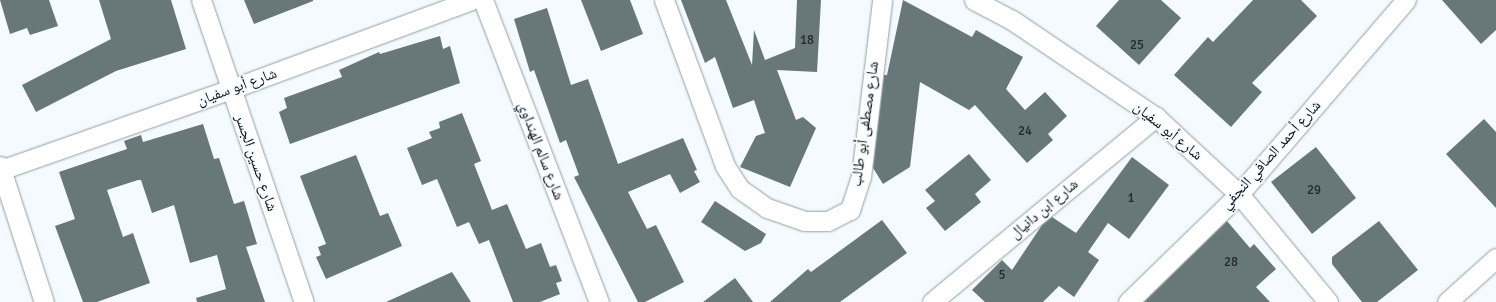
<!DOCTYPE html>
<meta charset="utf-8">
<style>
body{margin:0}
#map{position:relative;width:1496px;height:302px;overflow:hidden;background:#f4fafd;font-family:Signika,"Noto Naskh Arabic",sans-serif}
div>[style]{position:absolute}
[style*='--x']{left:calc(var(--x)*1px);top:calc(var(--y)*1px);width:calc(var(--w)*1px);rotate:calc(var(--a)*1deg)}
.building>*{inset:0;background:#687778}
.roads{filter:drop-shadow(0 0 1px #929ea6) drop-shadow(0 0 1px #929ea6)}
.street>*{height:19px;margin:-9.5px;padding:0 9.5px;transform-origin:9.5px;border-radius:9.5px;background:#fff}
span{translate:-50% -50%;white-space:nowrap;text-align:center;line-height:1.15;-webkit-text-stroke:3.5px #f4fafd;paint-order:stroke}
.number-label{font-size:13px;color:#232a2c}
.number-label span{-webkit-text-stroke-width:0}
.street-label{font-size:15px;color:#0c1013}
</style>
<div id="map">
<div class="building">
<i style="clip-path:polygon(0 0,49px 0,58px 26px,30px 35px,27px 28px,10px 34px)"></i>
<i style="clip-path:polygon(99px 0,171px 0,186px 49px,116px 71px,36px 112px,22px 85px,111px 39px)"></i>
<i style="clip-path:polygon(244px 0,313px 0,313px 1px,254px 24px)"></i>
<i style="clip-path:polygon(581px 0,630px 0,643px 34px,601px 51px)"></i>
<i style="clip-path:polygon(681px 0,726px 0,752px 65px,754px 30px,765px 60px,795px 48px,797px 0,821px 0,817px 72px,777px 70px,796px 120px,803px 117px,816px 128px,790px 187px,740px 167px,756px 136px,765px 133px,754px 100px,733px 108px,715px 57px,705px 63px)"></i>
<i style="clip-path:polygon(903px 0,972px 37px,976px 30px,1023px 57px,1006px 89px,1025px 110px,1045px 92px,1067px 116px,1048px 134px,1053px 140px,1027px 163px,975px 105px,969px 110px,920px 82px,910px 167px,883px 184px,873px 168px,884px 75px,887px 75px)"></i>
<i style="clip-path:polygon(1119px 0,1161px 0,1181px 18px,1139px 65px,1096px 26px)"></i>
<i style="clip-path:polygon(1253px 0,1301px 0,1317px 16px,1252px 83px,1262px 92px,1231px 127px,1174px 75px,1208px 37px,1213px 42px)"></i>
<i style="clip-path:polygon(1442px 0,1496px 0,1496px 30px,1481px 44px)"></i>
<i style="clip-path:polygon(547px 8px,571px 85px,588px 79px,618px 164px,683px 138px,697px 170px,694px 171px,700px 182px,680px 193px,670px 174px,628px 192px,647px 229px,656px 225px,684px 282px,645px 302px,638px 302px,574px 177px,579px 175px,566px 140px,560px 143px,534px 70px,530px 72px,514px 19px)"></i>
<i style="clip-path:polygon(440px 36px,443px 49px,450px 46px,460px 83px,290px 144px,279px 112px,287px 108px,284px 98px,342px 77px,339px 70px,379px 52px,380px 54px)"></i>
<i style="clip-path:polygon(462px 113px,481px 161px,474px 164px,492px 210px,507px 204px,526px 249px,541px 243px,550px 267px,556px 265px,562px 281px,556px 283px,560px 294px,540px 302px,513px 302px,489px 240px,479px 244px,469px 222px,457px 227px,437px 179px,422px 185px,407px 148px,432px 138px,429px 132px,440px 128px,439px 122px)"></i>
<i style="clip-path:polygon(1484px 119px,1496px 132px,1496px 208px,1446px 154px)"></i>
<i style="clip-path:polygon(203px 124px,214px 159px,219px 158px,234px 204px,244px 201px,257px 244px,246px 247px,265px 302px,197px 302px,196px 298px,226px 289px,217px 255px,190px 263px,174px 205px,152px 213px,141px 180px,138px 180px,107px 190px,123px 237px,133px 233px,150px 283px,97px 302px,83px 302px,55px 226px,75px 219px,59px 172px,127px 149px,124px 141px,141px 135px,143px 142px)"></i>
<i style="clip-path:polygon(1316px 147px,1356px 198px,1312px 234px,1271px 182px)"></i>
<i style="clip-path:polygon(969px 154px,991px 180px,975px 194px,981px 202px,945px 231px,926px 208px,935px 201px,925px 190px)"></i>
<i style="clip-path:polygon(356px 155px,380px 216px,388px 213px,402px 246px,326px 279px,316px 257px,321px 255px,318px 247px,326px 244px,300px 176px)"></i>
<i style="clip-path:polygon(1132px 157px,1169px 185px,1129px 239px,1108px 223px,1088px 252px,1099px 260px,1074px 297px,1059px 286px,1043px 302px,985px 302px,972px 290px,1002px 260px,1012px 270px,1042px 225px,1052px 217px,1076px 233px)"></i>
<i style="clip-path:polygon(715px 201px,766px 234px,761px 243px,745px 251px,701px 222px)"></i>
<i style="clip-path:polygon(882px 220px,907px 253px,840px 302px,770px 302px,808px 269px,811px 272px)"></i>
<i style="clip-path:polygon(1227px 221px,1250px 248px,1254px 244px,1276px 269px,1256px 287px,1270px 302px,1144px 302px)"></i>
<i style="clip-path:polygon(1379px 221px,1418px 270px,1377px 302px,1362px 302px,1332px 264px,1332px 257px)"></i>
<i style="clip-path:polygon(452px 272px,471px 302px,386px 302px)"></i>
<i style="clip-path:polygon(735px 278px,753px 302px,703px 302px)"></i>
</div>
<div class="roads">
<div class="street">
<i style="--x:201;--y:0;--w:319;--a:71.2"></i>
<i style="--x:483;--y:0;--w:324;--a:69"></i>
<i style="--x:664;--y:0;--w:177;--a:69.8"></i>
<i style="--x:725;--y:166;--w:27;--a:57"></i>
<i style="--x:740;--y:189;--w:33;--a:35"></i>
<i style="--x:767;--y:208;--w:39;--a:19"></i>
<i style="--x:804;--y:221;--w:24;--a:0"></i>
<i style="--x:828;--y:221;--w:25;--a:-27"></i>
<i style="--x:850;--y:210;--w:35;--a:-72"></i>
<i style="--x:861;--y:177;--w:178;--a:-83.2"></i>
<i style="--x:974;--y:0;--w:43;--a:27.8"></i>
<i style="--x:1012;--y:20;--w:174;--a:34"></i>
<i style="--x:1156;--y:117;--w:113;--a:42.9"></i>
<i style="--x:1239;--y:194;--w:140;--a:50.5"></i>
<i style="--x:0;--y:166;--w:143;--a:72.1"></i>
<i style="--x:1;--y:170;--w:244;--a:-19.4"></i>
<i style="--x:231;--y:89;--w:256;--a:-20.3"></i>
<i style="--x:932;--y:302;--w:291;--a:-39.6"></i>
<i style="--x:1128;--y:302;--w:155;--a:-44.2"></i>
<i style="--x:1239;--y:194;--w:256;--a:-49.3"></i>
<i style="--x:1447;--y:302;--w:66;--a:-41.9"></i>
</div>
</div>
<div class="number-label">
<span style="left:807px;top:40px">18</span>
<span style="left:1137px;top:45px">25</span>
<span style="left:1025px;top:131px">24</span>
<span style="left:1314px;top:190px">29</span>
<span style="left:1131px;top:198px">1</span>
<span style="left:1231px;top:262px">28</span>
<span style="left:1002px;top:275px">5</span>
</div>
<div class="street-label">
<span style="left:237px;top:87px;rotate:-20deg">شارع أبو سفيان</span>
<span style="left:865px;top:124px;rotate:-82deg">شارع مصطفى أبو طالب</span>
<span style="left:1168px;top:131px;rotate:39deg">شارع أبو سفيان</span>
<span style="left:541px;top:151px;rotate:69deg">شارع سالم الهنداوي</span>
<span style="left:1271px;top:155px;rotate:-48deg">شارع أحمد الصافي النجفي</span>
<span style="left:256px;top:163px;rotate:71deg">شارع حسين الجسر</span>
<span style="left:1044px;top:209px;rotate:-40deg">شارع ابن دانيال</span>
</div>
</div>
